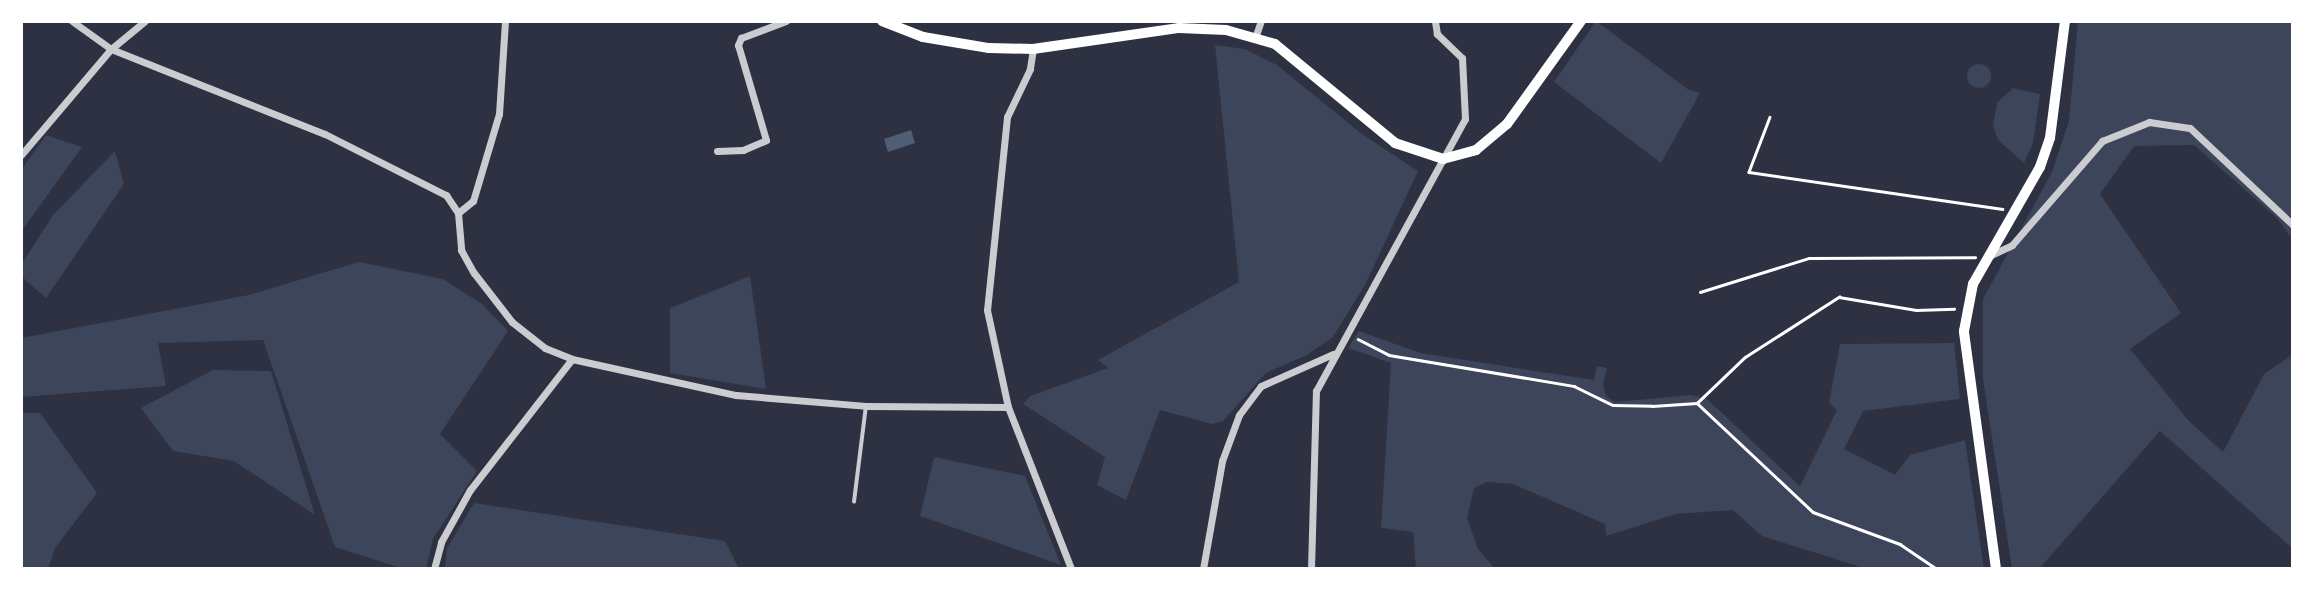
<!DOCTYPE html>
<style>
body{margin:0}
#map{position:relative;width:2314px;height:590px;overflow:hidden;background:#2d3142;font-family:Karla,sans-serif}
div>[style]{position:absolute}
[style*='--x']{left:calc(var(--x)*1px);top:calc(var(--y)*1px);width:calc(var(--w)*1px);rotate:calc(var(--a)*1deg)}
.green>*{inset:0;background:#3c4559}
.round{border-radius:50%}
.water>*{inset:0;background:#4f5d75}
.path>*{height:2.5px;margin:-1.25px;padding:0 1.25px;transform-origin:1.25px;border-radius:1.25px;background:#fff}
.service>*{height:3.5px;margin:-1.75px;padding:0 1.75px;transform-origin:1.75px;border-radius:1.75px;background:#caccd0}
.minor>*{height:7px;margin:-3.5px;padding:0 3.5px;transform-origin:3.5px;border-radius:3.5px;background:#caccd0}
.secondary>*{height:10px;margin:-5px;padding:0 5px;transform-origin:5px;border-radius:5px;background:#fff}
span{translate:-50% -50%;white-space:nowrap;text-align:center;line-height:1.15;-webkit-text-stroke:7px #fff;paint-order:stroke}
.frame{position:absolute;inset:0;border:23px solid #fff;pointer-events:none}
</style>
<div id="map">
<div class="green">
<i style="clip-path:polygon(1596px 21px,1689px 90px,1700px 93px,1661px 163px,1554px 82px)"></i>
<i style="clip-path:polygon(2078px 21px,2293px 21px,2293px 240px,2277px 218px,2194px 145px,2134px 146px,2100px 194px,2181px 313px,2130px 349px,2188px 420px,2223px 452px,2264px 374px,2293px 354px,2293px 549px,2160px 431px,2039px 569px,2012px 569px,1983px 379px,1983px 299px,2052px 172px,2069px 121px)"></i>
<i style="clip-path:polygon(1215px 45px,1245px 49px,1277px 65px,1362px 134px,1418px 171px,1366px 283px,1333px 337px,1307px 355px,1266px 373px,1223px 421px,1212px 424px,1160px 410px,1126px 500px,1097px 485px,1105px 457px,1023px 404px,1030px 396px,1108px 368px,1098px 360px,1239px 282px)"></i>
<i class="round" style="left:1967px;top:64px;width:24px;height:24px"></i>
<i style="clip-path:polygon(2013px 88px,2040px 94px,2033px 143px,2024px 163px,1998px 140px,1993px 126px,1997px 103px)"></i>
<i style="clip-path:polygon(46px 135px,82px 147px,21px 232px,21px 170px)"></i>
<i style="clip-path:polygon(115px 151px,124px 184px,46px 298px,21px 276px,21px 265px,53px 215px)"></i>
<i style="clip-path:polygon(359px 262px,443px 279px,482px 304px,508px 331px,440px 434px,477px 471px,433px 539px,426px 569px,404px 569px,335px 547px,263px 340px,158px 343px,166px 386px,21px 397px,21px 338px,249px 295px)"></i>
<i style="clip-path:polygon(750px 276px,766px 389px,670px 373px,670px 308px)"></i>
<i style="clip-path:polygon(1359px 331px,1420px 353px,1594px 380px,1597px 366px,1607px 368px,1603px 384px,1606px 396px,1615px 402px,1691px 395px,1707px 399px,1800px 486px,1837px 410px,1829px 403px,1840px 344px,1954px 343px,1960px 399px,1863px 411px,1844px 449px,1895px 475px,1910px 455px,1965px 440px,1984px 569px,1867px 569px,1762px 536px,1733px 510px,1676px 514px,1606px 536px,1605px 524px,1513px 484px,1487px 482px,1474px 488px,1467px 518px,1478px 549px,1495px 569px,1416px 569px,1413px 532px,1381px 528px,1391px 363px,1348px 348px)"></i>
<i style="clip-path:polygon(213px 370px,271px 371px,315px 515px,234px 461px,173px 451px,141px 408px)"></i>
<i style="clip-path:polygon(21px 413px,40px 413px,97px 493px,55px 548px,48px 569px,21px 569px)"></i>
<i style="clip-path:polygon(934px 457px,1025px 476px,1061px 565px,920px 516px)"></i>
<i style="clip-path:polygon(474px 503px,725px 541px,739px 569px,445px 569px,447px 548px)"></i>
</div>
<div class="water">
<i style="clip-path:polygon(911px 130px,915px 143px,888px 152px,884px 139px)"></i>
</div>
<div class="path">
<i style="--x:1770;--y:117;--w:59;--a:110.9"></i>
<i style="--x:1749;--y:172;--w:256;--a:8.3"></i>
<i style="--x:1700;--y:292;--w:114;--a:-17.3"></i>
<i style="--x:1809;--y:258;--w:166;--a:-0.3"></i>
<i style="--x:1358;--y:339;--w:35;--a:27"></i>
<i style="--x:1389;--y:355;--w:188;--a:9.5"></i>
<i style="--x:1574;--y:386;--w:43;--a:26"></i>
<i style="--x:1613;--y:405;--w:39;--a:1"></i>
<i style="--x:1652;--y:406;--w:45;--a:-3.8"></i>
<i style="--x:1697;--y:403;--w:66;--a:-43.8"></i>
<i style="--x:1745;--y:357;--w:112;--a:-32.6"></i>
<i style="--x:1839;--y:297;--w:78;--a:9.6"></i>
<i style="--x:1916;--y:310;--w:38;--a:-2"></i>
<i style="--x:1697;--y:403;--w:159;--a:43.2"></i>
<i style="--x:1813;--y:512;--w:93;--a:20.2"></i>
<i style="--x:1900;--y:544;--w:45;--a:34"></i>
</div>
<div class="service">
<i style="--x:854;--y:502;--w:97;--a:-82.9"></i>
</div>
<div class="minor">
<i style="--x:72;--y:21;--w:48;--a:35.7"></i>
<i style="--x:111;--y:49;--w:230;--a:21.7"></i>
<i style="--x:325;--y:134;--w:136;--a:26.8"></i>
<i style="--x:446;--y:195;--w:22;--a:56"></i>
<i style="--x:458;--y:213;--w:37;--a:85"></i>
<i style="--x:461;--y:250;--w:26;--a:61"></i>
<i style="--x:474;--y:273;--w:62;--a:52.2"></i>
<i style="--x:512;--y:322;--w:42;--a:38.2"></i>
<i style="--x:545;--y:348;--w:29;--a:22"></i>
<i style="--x:572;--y:359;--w:168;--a:12.4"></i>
<i style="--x:736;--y:395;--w:130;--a:4.8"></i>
<i style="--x:866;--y:406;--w:142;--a:0.4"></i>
<i style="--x:1255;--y:38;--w:18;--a:-71"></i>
<i style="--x:1033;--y:49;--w:20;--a:99"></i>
<i style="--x:1030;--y:69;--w:53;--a:115.6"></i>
<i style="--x:1007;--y:117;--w:194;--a:95.9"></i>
<i style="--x:987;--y:310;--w:99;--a:77.8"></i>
<i style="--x:1008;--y:407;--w:174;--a:68.7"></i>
<i style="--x:717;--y:151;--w:26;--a:-2"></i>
<i style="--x:743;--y:150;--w:25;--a:-23"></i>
<i style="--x:766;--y:140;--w:99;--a:-106.4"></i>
<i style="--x:738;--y:45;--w:8;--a:-67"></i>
<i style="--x:741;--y:38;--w:48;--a:-20.7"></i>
<i style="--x:21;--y:155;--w:139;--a:-49.7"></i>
<i style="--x:111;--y:49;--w:44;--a:-39.5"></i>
<i style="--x:458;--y:213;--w:19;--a:-39"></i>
<i style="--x:473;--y:201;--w:91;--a:-73.4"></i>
<i style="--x:499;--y:114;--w:93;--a:-86.3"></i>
<i style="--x:1991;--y:255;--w:23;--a:-25"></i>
<i style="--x:2012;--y:245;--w:138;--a:-49.1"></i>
<i style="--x:2102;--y:141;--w:51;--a:-22"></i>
<i style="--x:2149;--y:122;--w:41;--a:8.3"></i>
<i style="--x:2190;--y:128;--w:141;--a:43.3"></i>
<i style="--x:434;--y:569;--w:28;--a:-75"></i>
<i style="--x:441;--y:542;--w:60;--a:-60.9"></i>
<i style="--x:470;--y:490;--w:166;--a:-52.1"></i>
<i style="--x:1203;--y:569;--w:110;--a:-80"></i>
<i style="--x:1222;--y:461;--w:49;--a:-69.7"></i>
<i style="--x:1239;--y:415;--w:36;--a:-53"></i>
<i style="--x:1261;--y:386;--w:79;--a:-24"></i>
<i style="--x:1311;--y:569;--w:178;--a:-88.4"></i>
<i style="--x:1316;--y:391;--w:310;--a:-61.3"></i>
<i style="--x:1465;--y:119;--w:61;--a:-92.8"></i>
<i style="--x:1462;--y:58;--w:35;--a:-136"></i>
<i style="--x:1437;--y:34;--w:13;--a:-99"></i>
</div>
<div class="secondary">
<i style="--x:882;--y:21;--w:44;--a:21.3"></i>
<i style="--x:923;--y:37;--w:67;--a:9.5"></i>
<i style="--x:989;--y:48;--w:44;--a:1.3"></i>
<i style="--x:1033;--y:49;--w:148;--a:-8.2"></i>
<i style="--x:1179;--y:28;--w:47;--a:2.4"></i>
<i style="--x:1226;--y:30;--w:51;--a:15.9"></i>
<i style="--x:1275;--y:44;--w:156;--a:39.5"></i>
<i style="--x:1395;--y:143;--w:51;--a:18.4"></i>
<i style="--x:1443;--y:159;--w:34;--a:-15"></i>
<i style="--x:1476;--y:150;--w:40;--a:-40"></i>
<i style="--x:1507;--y:124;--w:127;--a:-54.3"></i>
<i style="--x:1996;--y:569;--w:240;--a:-97.7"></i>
<i style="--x:1964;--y:331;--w:48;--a:-79.2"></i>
<i style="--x:1973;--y:284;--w:135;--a:-60.2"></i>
<i style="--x:2040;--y:167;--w:31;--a:-71"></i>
<i style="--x:2050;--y:138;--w:118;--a:-82.7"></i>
</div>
<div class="frame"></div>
</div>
